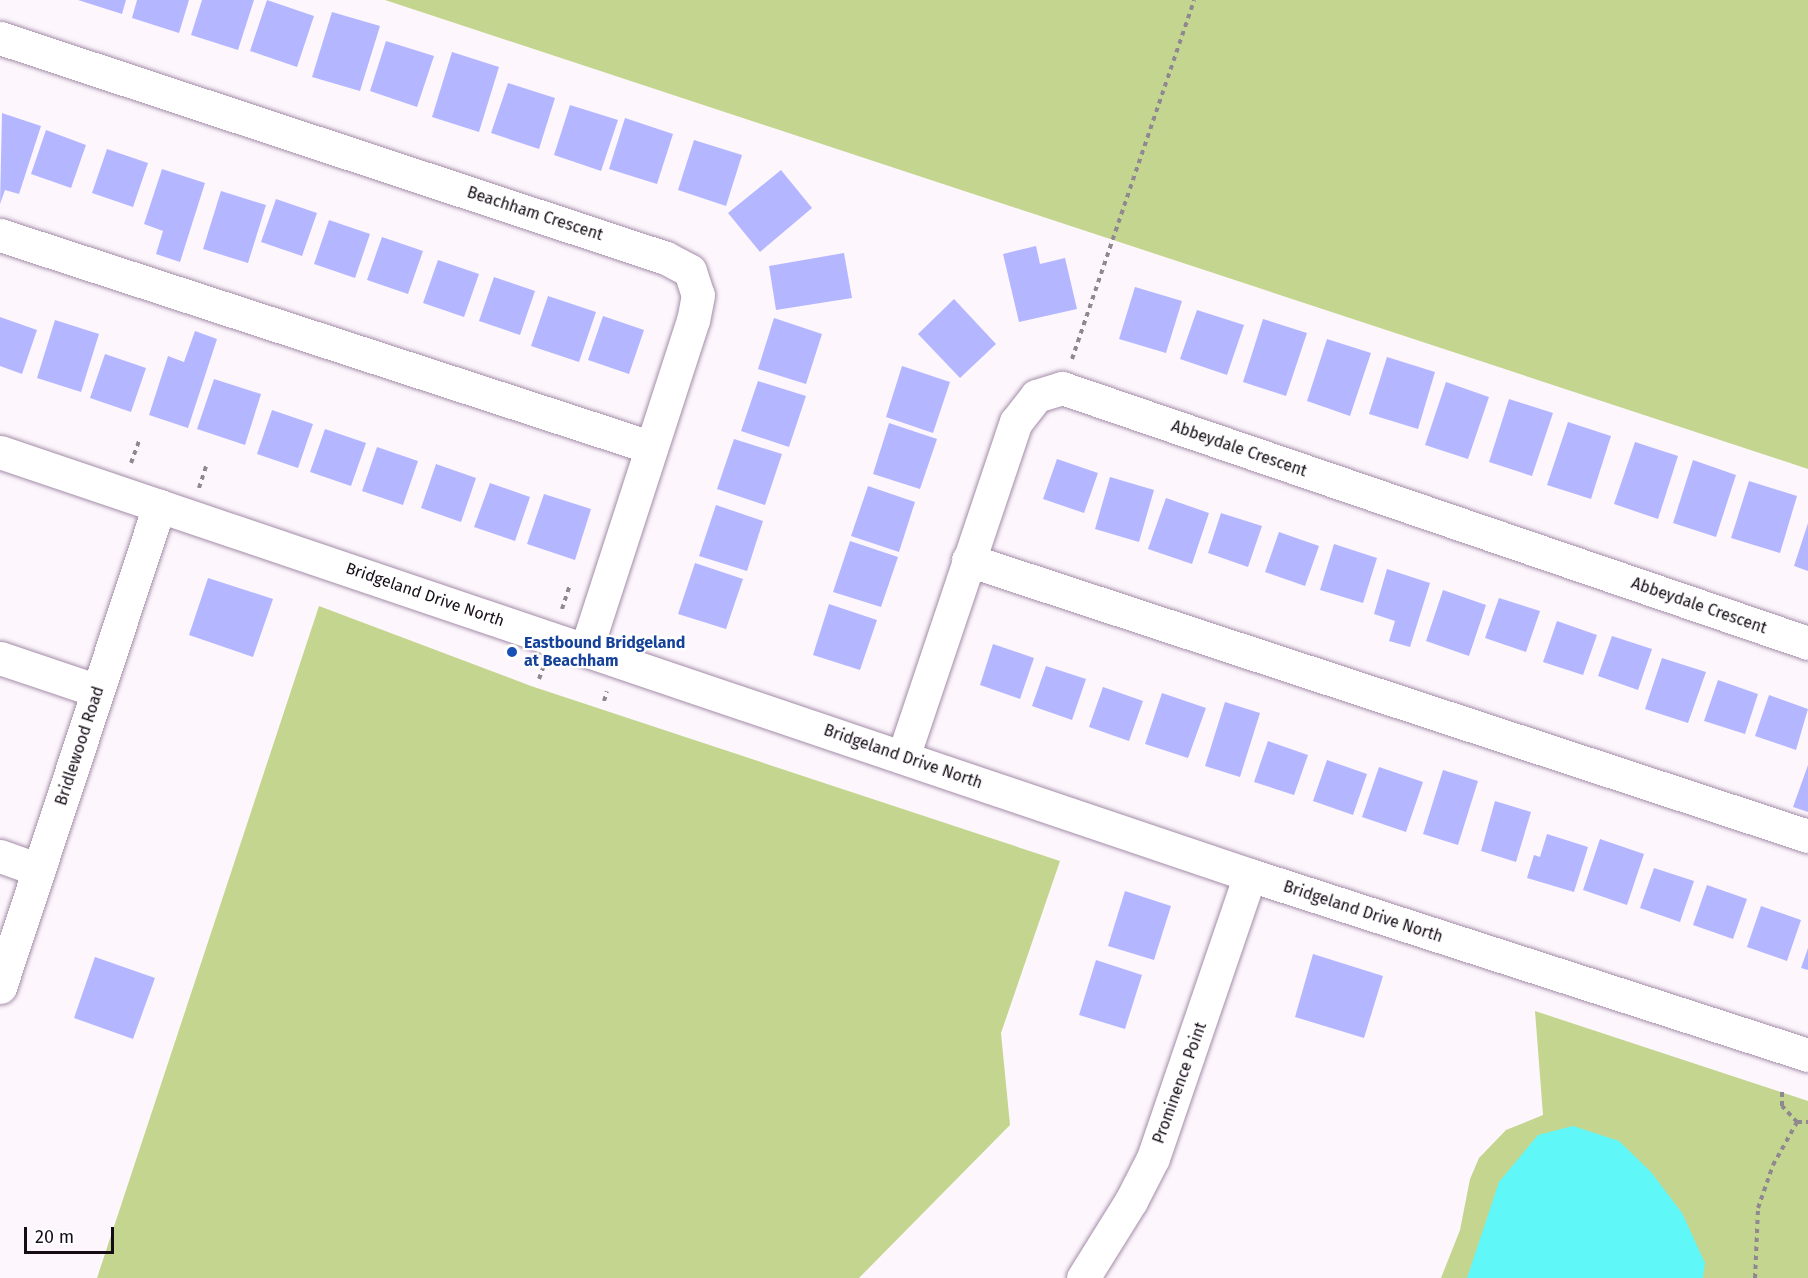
<!DOCTYPE html>
<style>
body{margin:0}
#map{position:relative;width:1808px;height:1278px;overflow:hidden;background:#fdf7fd;font-family:"Fira Sans",sans-serif}
div>[style]{position:absolute}
[style*='--x']{left:calc(var(--x)*1px);top:calc(var(--y)*1px);width:calc(var(--w)*1px);rotate:calc(var(--a)*1deg)}
.green>*{inset:0;background:#c4d58f}
.water>*{inset:0;background:#5ff7f8}
.building>*{inset:0;background:#b4b7ff}
.path>*{height:4px;margin-top:-2px;transform-origin:0;background:repeating-linear-gradient(90deg,#8f8890 0 4.5px,transparent 0 9px)}
.roads{filter:drop-shadow(0 0 2px #a48ca8) drop-shadow(0 0 2px #a48ca8)}
.minor>*{height:33px;margin:-16.5px;padding:0 16.5px;transform-origin:16.5px;border-radius:16.5px;background:#fff}
.dots>*{width:16px;height:16px;translate:-50% -50%;box-sizing:border-box;border:3px solid #fff;border-radius:50%}
span{translate:-50% -50%;white-space:nowrap;text-align:center;line-height:1.15;-webkit-text-stroke:4.5px #fff;paint-order:stroke}
.street-label{font-size:16px;color:#150c16}
.transit-label{font-size:16px;color:#164399;font-weight:700}
.left{translate:0 -50%;text-align:left}
.scale{position:absolute;left:24px;top:1227px;width:90px;height:27px;box-sizing:border-box;border:3px solid #150c16;border-top:0;padding-left:8px;font-size:18px;line-height:21px;white-space:nowrap;color:#150c16;-webkit-text-stroke:4px #fff;paint-order:stroke}
</style>
<div id="map">
<div class="green">
<i style="clip-path:polygon(385px 0,1808px 0,1808px 469px)"></i>
<i style="clip-path:polygon(319px 606px,531px 686px,1060px 861px,1001px 1033px,1010px 1125px,859px 1278px,97px 1278px)"></i>
<i style="clip-path:polygon(1535px 1011px,1808px 1101px,1808px 1278px,1441px 1278px,1460px 1230px,1470px 1179px,1479px 1158px,1506px 1130px,1543px 1115px)"></i>
</div>
<div class="water">
<i style="clip-path:polygon(1573px 1126px,1619px 1141px,1651px 1172px,1682px 1213px,1705px 1263px,1703px 1278px,1467px 1278px,1499px 1182px,1538px 1135px)"></i>
</div>
<div class="building">
<i style="clip-path:polygon(78px 0,126px 0,122px 14px)"></i>
<i style="clip-path:polygon(137px 0,189px 0,179px 33px,132px 18px)"></i>
<i style="clip-path:polygon(202px 0,254px 0,238px 50px,191px 35px)"></i>
<i style="clip-path:polygon(267px 0,314px 16px,297px 67px,250px 51px)"></i>
<i style="clip-path:polygon(332px 12px,380px 26px,360px 91px,312px 77px)"></i>
<i style="clip-path:polygon(386px 41px,434px 56px,417px 107px,370px 91px)"></i>
<i style="clip-path:polygon(452px 52px,499px 67px,479px 132px,432px 117px)"></i>
<i style="clip-path:polygon(508px 83px,555px 98px,539px 149px,491px 133px)"></i>
<i style="clip-path:polygon(570px 105px,618px 120px,601px 171px,554px 155px)"></i>
<i style="clip-path:polygon(2px 113px,41px 126px,19px 194px,5px 190px,0 204px)"></i>
<i style="clip-path:polygon(625px 118px,673px 134px,657px 184px,609px 169px)"></i>
<i style="clip-path:polygon(46px 130px,86px 145px,71px 188px,31px 174px)"></i>
<i style="clip-path:polygon(694px 140px,742px 155px,726px 206px,678px 190px)"></i>
<i style="clip-path:polygon(107px 149px,148px 163px,133px 207px,92px 193px)"></i>
<i style="clip-path:polygon(162px 169px,205px 183px,180px 262px,156px 254px,163px 231px,144px 224px)"></i>
<i style="clip-path:polygon(781px 170px,812px 208px,760px 252px,728px 213px)"></i>
<i style="clip-path:polygon(221px 191px,266px 205px,248px 263px,203px 249px)"></i>
<i style="clip-path:polygon(276px 199px,317px 213px,302px 256px,261px 242px)"></i>
<i style="clip-path:polygon(329px 220px,370px 234px,355px 278px,314px 264px)"></i>
<i style="clip-path:polygon(382px 237px,423px 251px,408px 294px,367px 280px)"></i>
<i style="clip-path:polygon(1036px 246px,1040px 264px,1065px 258px,1077px 309px,1019px 322px,1003px 254px)"></i>
<i style="clip-path:polygon(844px 253px,852px 298px,776px 310px,769px 266px)"></i>
<i style="clip-path:polygon(438px 260px,479px 274px,464px 317px,423px 303px)"></i>
<i style="clip-path:polygon(494px 277px,535px 291px,520px 335px,479px 321px)"></i>
<i style="clip-path:polygon(1135px 287px,1182px 301px,1166px 353px,1119px 339px)"></i>
<i style="clip-path:polygon(548px 296px,596px 312px,579px 362px,531px 346px)"></i>
<i style="clip-path:polygon(954px 299px,996px 344px,960px 378px,918px 334px)"></i>
<i style="clip-path:polygon(1197px 310px,1244px 325px,1227px 375px,1180px 359px)"></i>
<i style="clip-path:polygon(603px 316px,644px 330px,629px 374px,588px 360px)"></i>
<i style="clip-path:polygon(0 317px,37px 330px,22px 374px,0 366px)"></i>
<i style="clip-path:polygon(774px 318px,822px 334px,806px 384px,758px 369px)"></i>
<i style="clip-path:polygon(1263px 319px,1307px 333px,1286px 396px,1243px 382px)"></i>
<i style="clip-path:polygon(55px 320px,99px 334px,81px 392px,37px 378px)"></i>
<i style="clip-path:polygon(195px 331px,217px 339px,188px 428px,149px 415px,168px 356px,184px 362px)"></i>
<i style="clip-path:polygon(1327px 339px,1371px 353px,1350px 416px,1307px 401px)"></i>
<i style="clip-path:polygon(105px 354px,146px 368px,131px 412px,90px 398px)"></i>
<i style="clip-path:polygon(1387px 357px,1435px 372px,1418px 429px,1369px 414px)"></i>
<i style="clip-path:polygon(902px 366px,950px 382px,933px 433px,886px 417px)"></i>
<i style="clip-path:polygon(214px 379px,261px 394px,245px 445px,197px 429px)"></i>
<i style="clip-path:polygon(758px 381px,806px 396px,789px 447px,741px 431px)"></i>
<i style="clip-path:polygon(1446px 382px,1489px 397px,1468px 459px,1425px 445px)"></i>
<i style="clip-path:polygon(1509px 399px,1553px 413px,1532px 476px,1489px 462px)"></i>
<i style="clip-path:polygon(272px 410px,313px 424px,298px 468px,257px 454px)"></i>
<i style="clip-path:polygon(1568px 422px,1611px 436px,1591px 499px,1547px 485px)"></i>
<i style="clip-path:polygon(889px 423px,937px 439px,920px 489px,873px 474px)"></i>
<i style="clip-path:polygon(325px 429px,366px 443px,351px 486px,310px 472px)"></i>
<i style="clip-path:polygon(734px 439px,782px 454px,765px 505px,717px 489px)"></i>
<i style="clip-path:polygon(1635px 442px,1678px 456px,1658px 519px,1614px 504px)"></i>
<i style="clip-path:polygon(377px 447px,418px 461px,403px 505px,362px 491px)"></i>
<i style="clip-path:polygon(1057px 459px,1098px 473px,1084px 513px,1043px 499px)"></i>
<i style="clip-path:polygon(1693px 460px,1736px 475px,1716px 537px,1673px 523px)"></i>
<i style="clip-path:polygon(436px 464px,476px 478px,461px 522px,421px 508px)"></i>
<i style="clip-path:polygon(1110px 477px,1154px 490px,1139px 542px,1095px 529px)"></i>
<i style="clip-path:polygon(1749px 481px,1797px 496px,1780px 553px,1731px 538px)"></i>
<i style="clip-path:polygon(490px 483px,530px 497px,515px 541px,474px 527px)"></i>
<i style="clip-path:polygon(868px 486px,915px 502px,899px 552px,851px 536px)"></i>
<i style="clip-path:polygon(544px 494px,591px 509px,575px 560px,527px 544px)"></i>
<i style="clip-path:polygon(1166px 498px,1209px 513px,1192px 564px,1148px 549px)"></i>
<i style="clip-path:polygon(716px 505px,763px 521px,747px 571px,699px 556px)"></i>
<i style="clip-path:polygon(1221px 513px,1262px 526px,1248px 567px,1208px 553px)"></i>
<i style="clip-path:polygon(1808px 523px,1808px 571px,1794px 566px)"></i>
<i style="clip-path:polygon(1279px 532px,1319px 546px,1305px 586px,1265px 572px)"></i>
<i style="clip-path:polygon(850px 541px,898px 557px,881px 607px,833px 592px)"></i>
<i style="clip-path:polygon(1334px 544px,1377px 558px,1363px 603px,1320px 590px)"></i>
<i style="clip-path:polygon(695px 563px,743px 579px,726px 629px,678px 614px)"></i>
<i style="clip-path:polygon(1387px 569px,1430px 583px,1410px 647px,1389px 641px,1395px 621px,1374px 614px)"></i>
<i style="clip-path:polygon(208px 578px,273px 599px,253px 657px,189px 635px)"></i>
<i style="clip-path:polygon(1443px 590px,1486px 605px,1469px 656px,1426px 641px)"></i>
<i style="clip-path:polygon(1499px 598px,1540px 611px,1526px 652px,1485px 638px)"></i>
<i style="clip-path:polygon(829px 604px,877px 620px,860px 670px,813px 655px)"></i>
<i style="clip-path:polygon(1557px 621px,1597px 635px,1583px 675px,1543px 662px)"></i>
<i style="clip-path:polygon(1612px 636px,1652px 649px,1638px 690px,1598px 676px)"></i>
<i style="clip-path:polygon(993px 644px,1034px 658px,1020px 699px,980px 685px)"></i>
<i style="clip-path:polygon(1662px 658px,1706px 672px,1688px 723px,1645px 709px)"></i>
<i style="clip-path:polygon(1046px 666px,1086px 679px,1072px 720px,1032px 706px)"></i>
<i style="clip-path:polygon(1718px 680px,1758px 694px,1745px 734px,1704px 721px)"></i>
<i style="clip-path:polygon(1103px 687px,1143px 701px,1129px 741px,1089px 727px)"></i>
<i style="clip-path:polygon(1162px 693px,1206px 708px,1188px 758px,1145px 744px)"></i>
<i style="clip-path:polygon(1769px 695px,1808px 709px,1796px 750px,1755px 736px)"></i>
<i style="clip-path:polygon(1225px 702px,1260px 713px,1240px 777px,1205px 766px)"></i>
<i style="clip-path:polygon(1268px 741px,1308px 755px,1294px 795px,1254px 782px)"></i>
<i style="clip-path:polygon(1327px 760px,1367px 774px,1353px 815px,1313px 801px)"></i>
<i style="clip-path:polygon(1808px 765px,1808px 812px,1793px 807px)"></i>
<i style="clip-path:polygon(1379px 767px,1423px 782px,1406px 832px,1362px 817px)"></i>
<i style="clip-path:polygon(1443px 770px,1478px 781px,1458px 845px,1423px 834px)"></i>
<i style="clip-path:polygon(1495px 801px,1531px 812px,1516px 862px,1481px 851px)"></i>
<i style="clip-path:polygon(1547px 834px,1588px 847px,1574px 892px,1527px 878px,1534px 855px,1540px 857px)"></i>
<i style="clip-path:polygon(1600px 839px,1644px 854px,1627px 905px,1583px 890px)"></i>
<i style="clip-path:polygon(1654px 868px,1694px 881px,1680px 922px,1640px 908px)"></i>
<i style="clip-path:polygon(1707px 885px,1747px 899px,1733px 939px,1693px 925px)"></i>
<i style="clip-path:polygon(1125px 891px,1171px 906px,1154px 960px,1108px 946px)"></i>
<i style="clip-path:polygon(1761px 906px,1801px 920px,1787px 961px,1747px 947px)"></i>
<i style="clip-path:polygon(1808px 948px,1808px 970px,1801px 968px)"></i>
<i style="clip-path:polygon(1313px 954px,1383px 976px,1364px 1038px,1295px 1017px)"></i>
<i style="clip-path:polygon(95px 957px,155px 978px,133px 1039px,74px 1018px)"></i>
<i style="clip-path:polygon(1096px 960px,1142px 975px,1125px 1029px,1079px 1015px)"></i>
</div>
<div class="path">
<i style="--x:1072;--y:359;--w:379;--a:-71.2"></i>
<i style="--x:131;--y:463;--w:23;--a:-70"></i>
<i style="--x:199;--y:488;--w:25;--a:-72"></i>
<i style="--x:562;--y:609;--w:26;--a:-72"></i>
<i style="--x:539;--y:679;--w:12;--a:-70"></i>
<i style="--x:604;--y:701;--w:10;--a:-73"></i>
<i style="--x:1797;--y:1122;--w:11;--a:0"></i>
<i style="--x:1755;--y:1278;--w:70;--a:-87.5"></i>
<i style="--x:1758;--y:1208;--w:46;--a:-70.8"></i>
<i style="--x:1773;--y:1165;--w:49;--a:-60.8"></i>
<i style="--x:1797;--y:1122;--w:22;--a:-133"></i>
<i style="--x:1782;--y:1106;--w:18;--a:-90"></i>
</div>
<div class="roads">
<div class="minor">
<i style="--x:0;--y:38;--w:701;--a:18.28"></i>
<i style="--x:666;--y:258;--w:27;--a:28"></i>
<i style="--x:690;--y:271;--w:25;--a:72"></i>
<i style="--x:698;--y:295;--w:25;--a:101"></i>
<i style="--x:693;--y:320;--w:346;--a:108"></i>
<i style="--x:0;--y:235;--w:684;--a:18.06"></i>
<i style="--x:0;--y:452;--w:1320;--a:18.7"></i>
<i style="--x:1250;--y:875;--w:586;--a:17.88"></i>
<i style="--x:968;--y:560;--w:884;--a:18.19"></i>
<i style="--x:0;--y:658;--w:103;--a:18.6"></i>
<i style="--x:903;--y:757;--w:354;--a:-71.4"></i>
<i style="--x:1016;--y:422;--w:33;--a:-52"></i>
<i style="--x:1036;--y:396;--w:27;--a:-17"></i>
<i style="--x:1062;--y:388;--w:788;--a:18.87"></i>
<i style="--x:0;--y:856;--w:41;--a:19.7"></i>
<i style="--x:0;--y:987;--w:507;--a:-71.71"></i>
<i style="--x:1083;--y:1278;--w:91;--a:-58.1"></i>
<i style="--x:1131;--y:1201;--w:48;--a:-62.9"></i>
<i style="--x:1153;--y:1158;--w:299;--a:-71.1"></i>
</div>
</div>
<div class="dots">
<i style="left:512px;top:652px;background:#1a4fb4"></i>
</div>
<div class="street-label">
<span style="left:535px;top:214px;rotate:18deg">Beachham Crescent</span>
<span style="left:1239px;top:449px;rotate:19deg">Abbeydale Crescent</span>
<span style="left:425px;top:595px;rotate:19deg">Bridgeland Drive North</span>
<span style="left:1699px;top:606px;rotate:19deg">Abbeydale Crescent</span>
<span style="left:80px;top:746px;rotate:-72deg">Bridlewood Road</span>
<span style="left:903px;top:757px;rotate:19deg">Bridgeland Drive North</span>
<span style="left:1363px;top:912px;rotate:18deg">Bridgeland Drive North</span>
<span style="left:1180px;top:1083px;rotate:-70deg">Prominence Point</span>
</div>
<div class="transit-label">
<span class="left" style="left:524px;top:652px">Eastbound Bridgeland<br>at Beachham</span>
</div>
<div class="scale">20 m</div>
</div>
